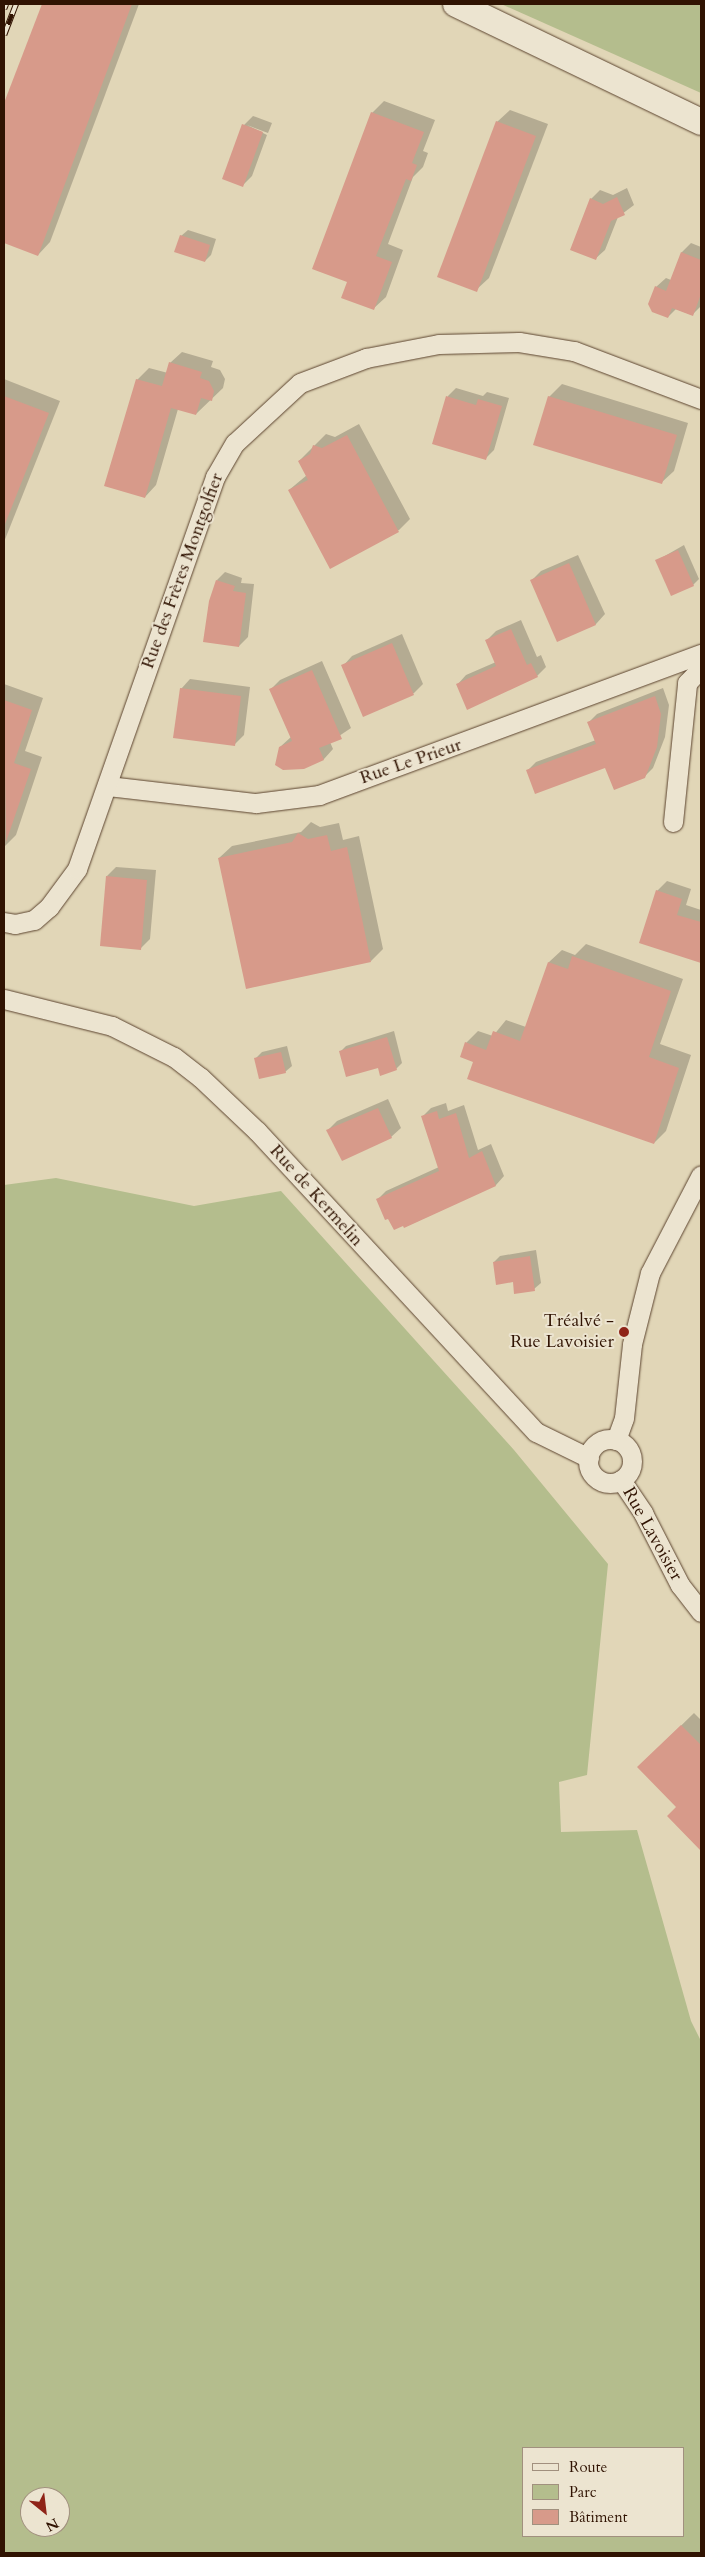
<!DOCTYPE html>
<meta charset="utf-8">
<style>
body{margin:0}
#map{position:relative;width:705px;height:2557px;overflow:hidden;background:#e1d6b7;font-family:Cardo,serif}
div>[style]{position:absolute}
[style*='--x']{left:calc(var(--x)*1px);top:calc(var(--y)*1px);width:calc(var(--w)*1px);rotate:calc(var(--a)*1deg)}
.green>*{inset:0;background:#b4bd8d}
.shadow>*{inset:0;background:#0003}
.building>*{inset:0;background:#d79a8a}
.roads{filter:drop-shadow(0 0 1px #5c442f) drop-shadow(0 0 1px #5c442f)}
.street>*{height:19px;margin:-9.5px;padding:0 9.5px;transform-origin:9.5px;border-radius:9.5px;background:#ece4d0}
.street>.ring{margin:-9.5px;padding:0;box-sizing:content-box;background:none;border:19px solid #ece4d0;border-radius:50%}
.secondary>*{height:26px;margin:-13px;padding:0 13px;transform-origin:13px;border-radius:13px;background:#ece4d0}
.rail>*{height:5.5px;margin-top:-2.75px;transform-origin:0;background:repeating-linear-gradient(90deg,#ece4d0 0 11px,#301302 0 22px);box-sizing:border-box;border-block:1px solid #301302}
.dots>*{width:14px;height:14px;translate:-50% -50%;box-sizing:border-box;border:2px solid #ece4d0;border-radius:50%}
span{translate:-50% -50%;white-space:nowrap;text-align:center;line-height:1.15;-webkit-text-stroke:4px #ece4d0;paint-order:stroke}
.street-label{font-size:18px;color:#301302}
.poi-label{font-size:18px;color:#301302}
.right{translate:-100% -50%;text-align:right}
.frame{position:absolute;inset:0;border:5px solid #301302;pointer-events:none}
.legend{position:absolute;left:522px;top:2447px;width:162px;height:90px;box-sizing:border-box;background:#ece4d0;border:1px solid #a1907e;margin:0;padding:6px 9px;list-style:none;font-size:15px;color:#301302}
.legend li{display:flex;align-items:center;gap:10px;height:25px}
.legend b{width:25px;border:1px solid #a1907e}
.north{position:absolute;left:20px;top:2487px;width:50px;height:50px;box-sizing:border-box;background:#ece4d0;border:1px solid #a1907e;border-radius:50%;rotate:151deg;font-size:14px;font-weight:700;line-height:20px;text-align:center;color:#301302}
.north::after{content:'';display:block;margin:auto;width:18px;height:22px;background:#8f2418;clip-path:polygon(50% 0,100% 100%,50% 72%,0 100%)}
</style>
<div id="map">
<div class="green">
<i style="clip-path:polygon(501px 4px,701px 4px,701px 93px)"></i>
<i style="clip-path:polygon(evenodd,56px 1178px,194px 1206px,281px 1191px,514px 1450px,608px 1564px,587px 1775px,559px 1782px,561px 1832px,637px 1830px,691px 2021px,701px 2041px,701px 2553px,4px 2553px,4px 1185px,56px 1178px,684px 2448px,684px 2536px,524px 2536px,524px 2448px,684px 2448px,56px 1178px,30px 2497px,60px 2497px,60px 2527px,30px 2527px,30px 2497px)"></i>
</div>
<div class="shadow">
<i style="clip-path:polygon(43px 4px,139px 4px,50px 242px,38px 255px,4px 241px,4px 107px)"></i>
<i style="clip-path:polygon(384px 101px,435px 120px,423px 151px,428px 153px,423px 167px,413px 177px,388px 244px,403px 250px,386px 297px,373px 309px,348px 281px,372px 113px)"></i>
<i style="clip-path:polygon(510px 110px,548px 124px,489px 278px,476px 290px,497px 122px)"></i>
<i style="clip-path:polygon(253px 116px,272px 123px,268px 133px,247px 125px,267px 135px,252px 176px,243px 185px,244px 125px)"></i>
<i style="clip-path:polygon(627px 188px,634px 205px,618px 217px,605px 250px,595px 259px,591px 199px,600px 190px,613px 195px)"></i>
<i style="clip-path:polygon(188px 230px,216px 239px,211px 255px,205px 261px,181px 236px)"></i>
<i style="clip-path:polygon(691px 243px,701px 247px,701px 306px,692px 315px,676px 309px,668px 317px,656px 287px,666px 278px,671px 280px,682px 252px)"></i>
<i style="clip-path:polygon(182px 352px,213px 361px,211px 367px,220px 370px,225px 379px,223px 388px,196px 414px,178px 409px,156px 485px,145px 497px,137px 380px,149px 368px,168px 373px,170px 363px)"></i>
<i style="clip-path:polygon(4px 379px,60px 401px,4px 542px)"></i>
<i style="clip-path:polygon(562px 384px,688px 423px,674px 471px,661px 483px,549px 397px)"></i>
<i style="clip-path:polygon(456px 388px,483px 396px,487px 392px,509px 398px,494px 450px,486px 458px,434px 443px,448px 396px)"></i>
<i style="clip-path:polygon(359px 424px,410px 519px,399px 530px,331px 567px,289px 490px,307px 475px,299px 461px,326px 434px,335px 437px)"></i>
<i style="clip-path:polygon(684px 545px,699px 579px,693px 585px,656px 561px)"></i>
<i style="clip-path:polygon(578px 555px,605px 614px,596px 624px,558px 640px,531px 581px,541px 571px)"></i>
<i style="clip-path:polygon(225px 572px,242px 578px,241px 583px,254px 584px,248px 637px,239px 646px,217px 580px)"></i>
<i style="clip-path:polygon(521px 620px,537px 657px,541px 655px,546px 667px,537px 676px,457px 685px,466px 675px,496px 662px,487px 640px,496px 631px)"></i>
<i style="clip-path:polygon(402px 634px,423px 684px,414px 693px,364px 715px,343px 666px,352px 656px)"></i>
<i style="clip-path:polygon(322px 661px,351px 728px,330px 742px,333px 749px,324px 759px,304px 768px,280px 747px,291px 737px,271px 689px,280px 680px)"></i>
<i style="clip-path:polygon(190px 679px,250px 687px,244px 735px,234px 745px,181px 689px)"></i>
<i style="clip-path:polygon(4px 684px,43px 698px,25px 751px,42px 757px,16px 835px,4px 847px)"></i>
<i style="clip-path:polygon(663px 688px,669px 705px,665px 737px,653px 768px,644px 777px,606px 766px,527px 771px,536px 762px,596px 740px,589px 722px,597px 714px)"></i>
<i style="clip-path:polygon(311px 822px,320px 827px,339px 823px,343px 840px,359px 836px,383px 949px,371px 961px,219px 858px,232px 846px,301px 832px)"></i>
<i style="clip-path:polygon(116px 867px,156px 870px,150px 939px,141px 948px,107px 876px)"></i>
<i style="clip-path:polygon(667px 881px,691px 889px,686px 905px,701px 910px,701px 962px,641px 942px,657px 891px)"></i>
<i style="clip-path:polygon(586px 944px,683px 979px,660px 1044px,691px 1055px,666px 1131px,654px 1143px,474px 1061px,466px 1043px,478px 1031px,493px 1036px,506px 1020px,526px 1027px,549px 962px,562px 950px,575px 955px)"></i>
<i style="clip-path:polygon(394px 1031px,402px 1063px,396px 1069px,340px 1052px,346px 1046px)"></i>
<i style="clip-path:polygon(287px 1046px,292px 1066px,285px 1072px,256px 1058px,262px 1052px)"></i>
<i style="clip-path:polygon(388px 1099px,401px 1128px,391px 1137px,328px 1130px,337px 1121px)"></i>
<i style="clip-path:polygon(446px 1103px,448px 1111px,464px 1105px,478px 1150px,491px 1144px,504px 1176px,496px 1185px,405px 1227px,378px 1199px,386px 1191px,439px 1167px,423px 1116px,431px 1108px)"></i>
<i style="clip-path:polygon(536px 1250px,541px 1283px,534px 1289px,514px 1280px,494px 1262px,500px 1256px)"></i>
<i style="clip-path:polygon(694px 1713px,701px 1720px,701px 1850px,668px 1816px,677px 1807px,651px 1755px)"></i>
</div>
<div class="building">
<i style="clip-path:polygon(42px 4px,132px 4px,38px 256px,4px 243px,4px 103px)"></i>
<i style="clip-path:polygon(371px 112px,424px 132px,412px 163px,417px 165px,411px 181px,406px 179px,376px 256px,392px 262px,374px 310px,341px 298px,347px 282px,312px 269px)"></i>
<i style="clip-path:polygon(496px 121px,536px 136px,477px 292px,437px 277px)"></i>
<i style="clip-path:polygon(242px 124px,263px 132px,243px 187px,222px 179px)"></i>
<i style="clip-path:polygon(617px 197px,625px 215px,611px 221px,596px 260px,570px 250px,590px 198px,603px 204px)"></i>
<i style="clip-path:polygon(180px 235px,210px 245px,205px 262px,174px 252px)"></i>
<i style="clip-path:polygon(681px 252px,701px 260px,701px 294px,693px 316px,672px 308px,668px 318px,652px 312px,648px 304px,655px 286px,666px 291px)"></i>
<i style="clip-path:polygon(169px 362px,202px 372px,200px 378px,209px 381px,214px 391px,212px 401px,201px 398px,196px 415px,171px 408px,145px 498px,104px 486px,136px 379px,162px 386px)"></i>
<i style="clip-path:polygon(4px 396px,49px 413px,5px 524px,4px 524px)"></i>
<i style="clip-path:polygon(446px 396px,476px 405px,478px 399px,502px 406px,486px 460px,432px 444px)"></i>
<i style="clip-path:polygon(548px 396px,677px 435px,662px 484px,533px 445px)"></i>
<i style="clip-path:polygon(347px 435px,399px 532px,330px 569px,288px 490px,308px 480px,298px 461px,310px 454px,313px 445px,322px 448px)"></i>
<i style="clip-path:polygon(678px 550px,694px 586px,671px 596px,655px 560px)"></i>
<i style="clip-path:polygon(569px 563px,596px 625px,557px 642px,530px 580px)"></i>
<i style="clip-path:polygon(216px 580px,235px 586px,233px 591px,246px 593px,239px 647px,203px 642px,209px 601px)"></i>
<i style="clip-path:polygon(511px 629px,527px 665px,531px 663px,538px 677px,467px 710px,456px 684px,496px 666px,485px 640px)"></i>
<i style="clip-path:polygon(392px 643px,414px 695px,363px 717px,341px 665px)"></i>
<i style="clip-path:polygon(312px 670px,342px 739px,319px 748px,324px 760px,304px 769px,283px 770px,275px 765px,279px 747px,292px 741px,269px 689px)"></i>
<i style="clip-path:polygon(180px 688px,241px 696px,235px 746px,173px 738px)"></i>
<i style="clip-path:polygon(655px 696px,661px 714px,657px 747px,645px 778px,614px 790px,605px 768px,535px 794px,526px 770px,596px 744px,587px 722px)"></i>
<i style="clip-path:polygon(4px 700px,32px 710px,14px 763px,31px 769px,6px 842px)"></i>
<i style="clip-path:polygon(298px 833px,308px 839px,327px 835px,331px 851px,347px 847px,371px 962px,246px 989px,218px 858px,292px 842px)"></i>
<i style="clip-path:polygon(106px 876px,147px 880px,141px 950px,100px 946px)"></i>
<i style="clip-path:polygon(656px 890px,682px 899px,677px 915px,701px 922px,701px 963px,639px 943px)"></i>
<i style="clip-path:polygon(572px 956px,671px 991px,649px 1057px,679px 1068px,654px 1144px,467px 1079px,473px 1062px,460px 1057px,465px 1042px,486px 1050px,493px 1031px,520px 1041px,548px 962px,568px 969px)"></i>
<i style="clip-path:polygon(387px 1037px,397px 1070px,380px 1076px,378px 1068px,346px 1077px,339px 1051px)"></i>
<i style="clip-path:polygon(281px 1052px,286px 1073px,259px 1079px,254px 1058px)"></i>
<i style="clip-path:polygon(378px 1108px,392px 1138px,342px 1161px,326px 1130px)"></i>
<i style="clip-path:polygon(437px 1111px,439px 1119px,456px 1113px,469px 1158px,482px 1151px,496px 1186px,404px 1228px,403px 1226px,394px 1230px,388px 1219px,385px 1220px,376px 1199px,439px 1171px,421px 1116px)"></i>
<i style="clip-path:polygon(530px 1256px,535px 1291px,514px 1294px,513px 1282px,496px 1285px,493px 1262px)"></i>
<i style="clip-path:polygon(681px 1725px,701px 1745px,701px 1851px,667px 1816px,676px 1807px,637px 1767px)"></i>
</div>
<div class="roads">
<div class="street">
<i style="--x:108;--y:786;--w:149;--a:6.6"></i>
<i style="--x:256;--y:803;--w:64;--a:-7.2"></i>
<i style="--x:319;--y:795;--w:407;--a:-20.3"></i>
<i style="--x:673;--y:822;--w:140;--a:-84.2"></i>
<i style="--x:687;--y:683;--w:21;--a:-47"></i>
<i style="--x:4;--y:922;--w:11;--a:10"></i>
<i style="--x:15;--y:924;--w:19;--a:-12"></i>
<i style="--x:34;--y:920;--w:20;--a:-41"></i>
<i style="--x:49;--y:907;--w:47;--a:-53.6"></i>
<i style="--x:77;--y:869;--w:416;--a:-70.6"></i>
<i style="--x:215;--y:477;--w:39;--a:-60"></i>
<i style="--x:235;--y:443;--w:88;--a:-42.7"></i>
<i style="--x:300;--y:383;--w:71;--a:-20.7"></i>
<i style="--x:366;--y:358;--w:74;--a:-10.9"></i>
<i style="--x:439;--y:344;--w:80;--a:-1.4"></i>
<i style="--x:519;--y:342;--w:56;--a:9.3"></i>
<i style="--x:574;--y:351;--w:136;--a:20.7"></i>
<i style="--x:4;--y:999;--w:111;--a:14"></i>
<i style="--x:112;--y:1026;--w:69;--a:26.6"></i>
<i style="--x:174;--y:1057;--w:33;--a:38"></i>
<i style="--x:200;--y:1077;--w:79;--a:43.5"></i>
<i style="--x:257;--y:1131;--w:410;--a:47.2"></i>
<i style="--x:536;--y:1432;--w:59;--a:26.1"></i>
<i class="ring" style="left:588px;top:1439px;width:25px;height:25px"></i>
<i style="--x:616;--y:1440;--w:23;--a:-70"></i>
<i style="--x:624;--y:1418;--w:74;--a:-83.8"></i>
<i style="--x:632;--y:1344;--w:73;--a:-75.8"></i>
<i style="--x:650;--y:1273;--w:110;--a:-62.5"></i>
<i style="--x:621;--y:1480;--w:40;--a:56"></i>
<i style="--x:643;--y:1513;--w:81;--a:62.8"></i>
<i style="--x:680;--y:1585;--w:34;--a:52"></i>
</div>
<div class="secondary">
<i style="--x:456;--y:4;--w:272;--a:25.7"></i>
</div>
</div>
<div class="rail">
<i style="--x:4;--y:9;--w:5;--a:-68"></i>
<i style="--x:4;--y:35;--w:33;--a:-69"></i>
</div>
<div class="dots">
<i style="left:624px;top:1332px;background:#8f2418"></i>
</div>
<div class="street-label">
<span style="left:183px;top:571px;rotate:-70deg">Rue des Frères Montgolfier</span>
<span style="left:411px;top:762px;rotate:-19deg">Rue Le Prieur</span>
<span style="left:316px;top:1196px;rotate:48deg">Rue de Kermelin</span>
<span style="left:652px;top:1534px;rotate:61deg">Rue Lavoisier</span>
</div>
<div class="poi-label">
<span class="right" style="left:614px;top:1332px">Tréalvé -<br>Rue Lavoisier</span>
</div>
<div class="frame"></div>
<ul class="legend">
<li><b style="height:6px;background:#ece4d0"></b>Route</li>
<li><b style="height:14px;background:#b4bd8d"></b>Parc</li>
<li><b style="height:14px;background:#d79a8a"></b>Bâtiment</li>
</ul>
<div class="north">N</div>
</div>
